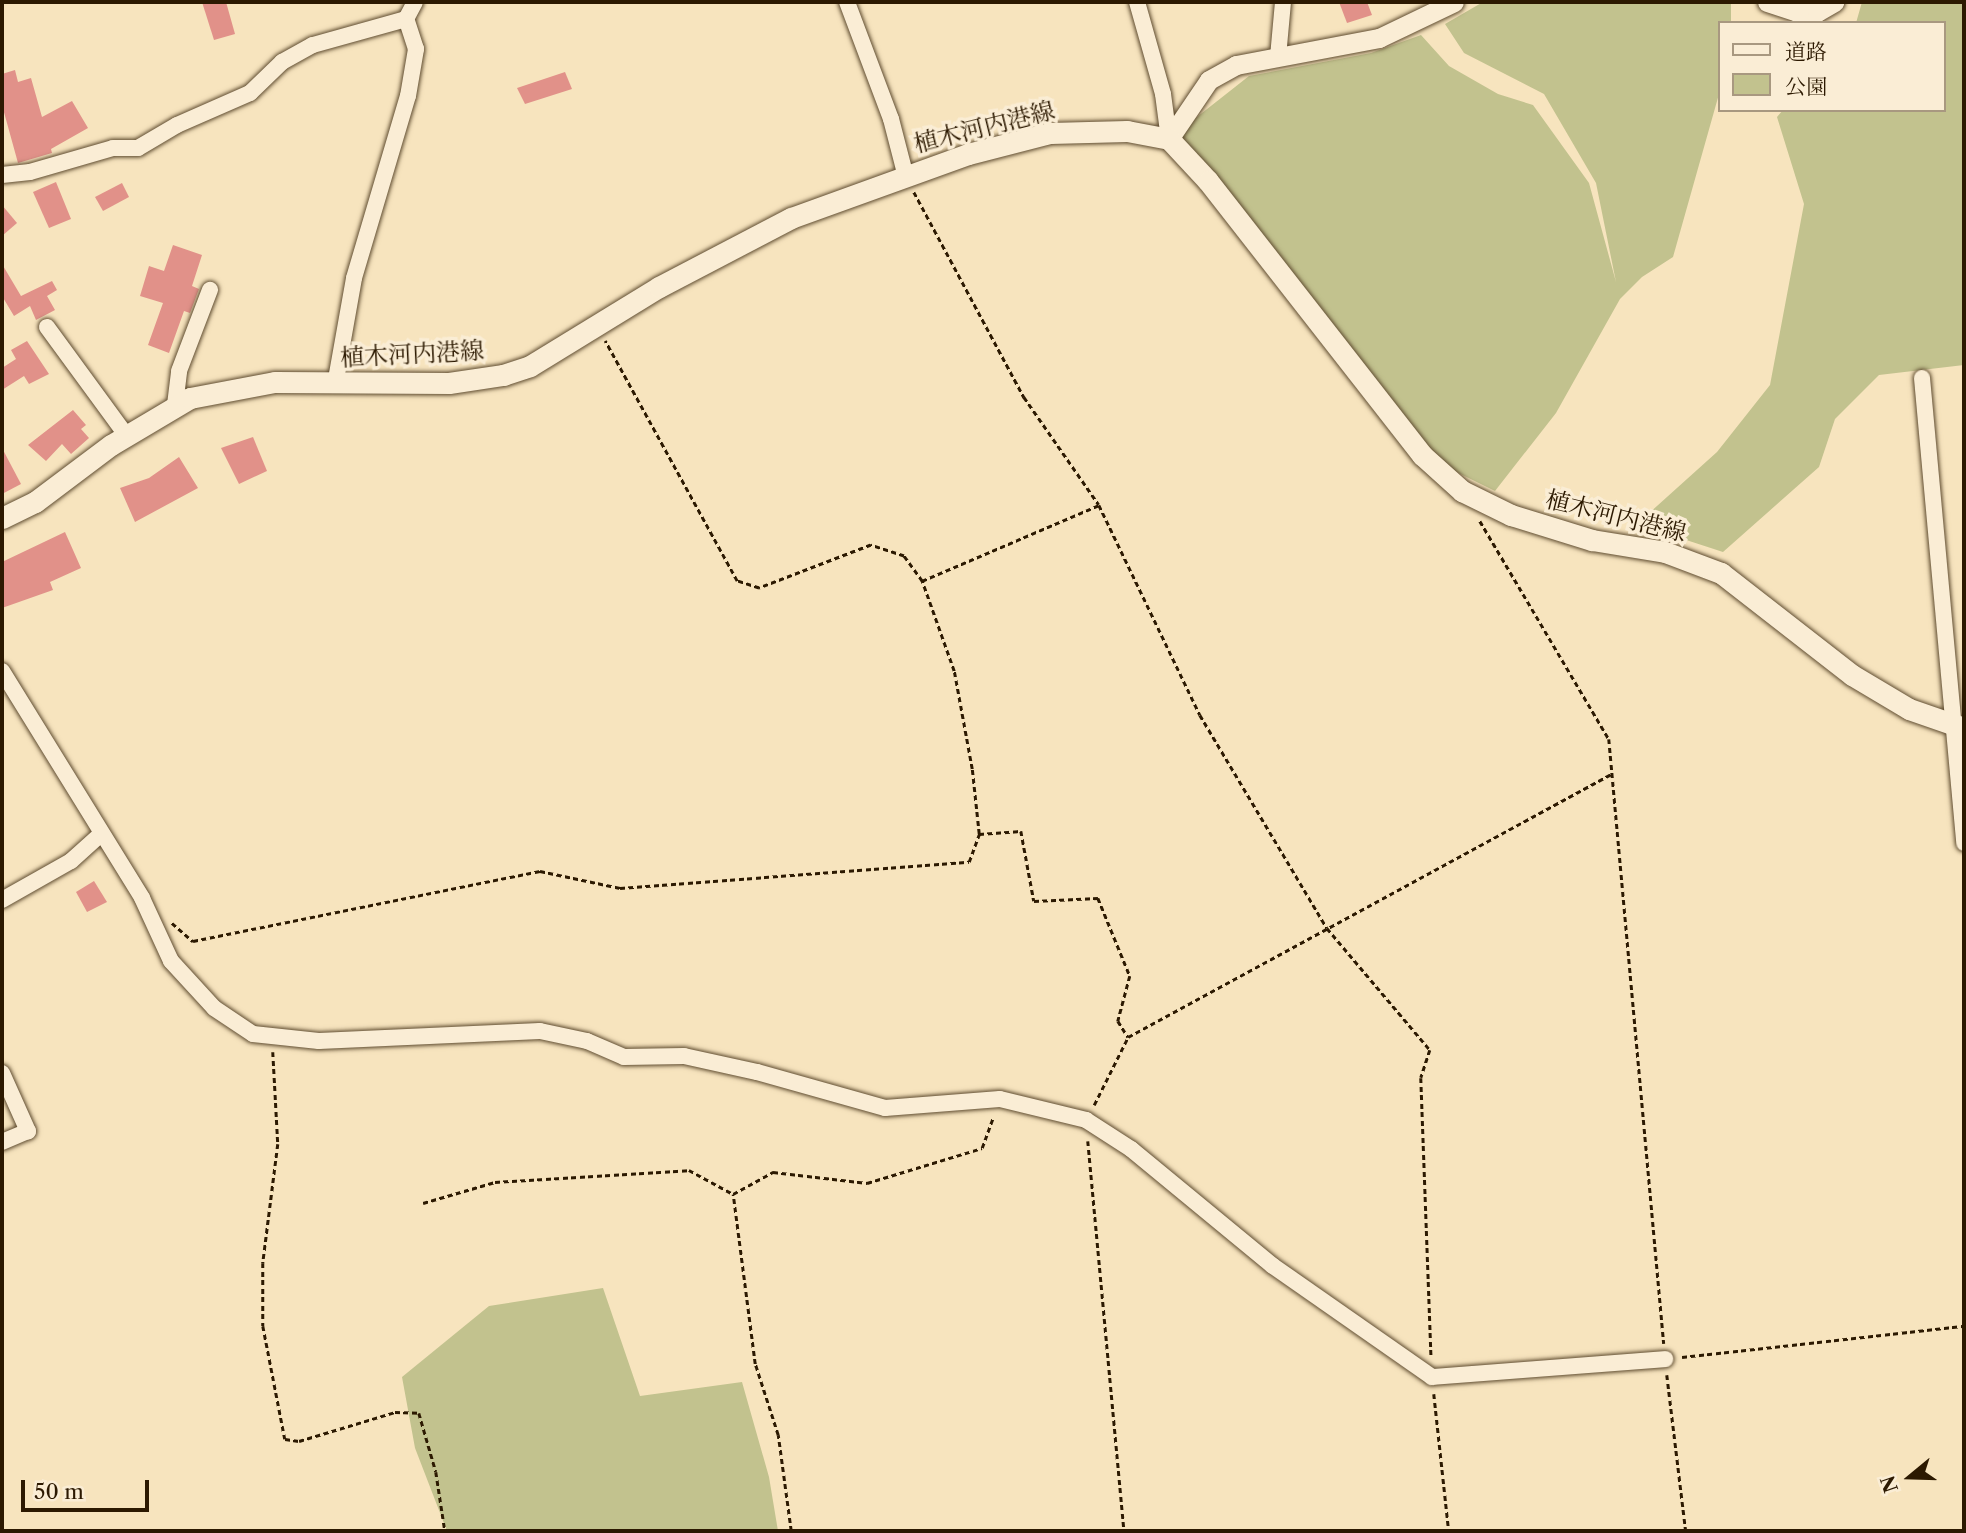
<!DOCTYPE html>
<meta charset="utf-8">
<style>
body{margin:0}
#map{position:relative;width:1966px;height:1533px;overflow:hidden;background:#f7e4be;font-family:"Libre Caslon Text","Noto Serif JP",serif}
div>[style]{position:absolute}
[style*='--x']{left:calc(var(--x)*1px);top:calc(var(--y)*1px);width:calc(var(--w)*1px);rotate:calc(var(--a)*1deg)}
.green>*{inset:0;background:#c2c28e}
.building>*{inset:0;background:#e19189}
.path>*{height:2.5px;margin-top:-1.25px;transform-origin:0;background:repeating-linear-gradient(90deg,#2c1901 0 5px,transparent 0 8.5px)}
.roads{filter:drop-shadow(0 0 2px #5f4c30) drop-shadow(0 0 2px #5f4c30)}
.minor>*{height:16px;margin:-8px;padding:0 8px;transform-origin:8px;border-radius:8px;background:#faedd5}
.tertiary>*{height:19px;margin:-9.5px;padding:0 9.5px;transform-origin:9.5px;border-radius:9.5px;background:#faedd5}
.secondary>*{height:21px;margin:-10.5px;padding:0 10.5px;transform-origin:10.5px;border-radius:10.5px;background:#faedd5}
span{translate:-50% -50%;white-space:nowrap;text-align:center;line-height:1.15;-webkit-text-stroke:7px #faedd5;paint-order:stroke}
.street-label{font-size:24px;color:#2c1901}
.frame{position:absolute;inset:0;border:4px solid #2c1901;pointer-events:none}
.legend{position:absolute;left:1718px;top:21px;width:228px;height:91px;box-sizing:border-box;background:#faedd5;border:2px solid #a89880;margin:0;padding:9px 12px;list-style:none;font-size:21px;color:#2c1901}
.legend li{display:flex;align-items:center;gap:14px;height:35px}
.legend b{width:35px;border:2px solid #a89880}
.north{position:absolute;left:1875px;top:1442px;width:70px;height:70px;-webkit-text-stroke:5px #faedd5;paint-order:stroke;rotate:251deg;font-size:19px;font-weight:700;line-height:28px;text-align:center;color:#2c1901}
.north::after{content:'';display:block;margin:auto;width:24px;height:32px;background:#2c1901;clip-path:polygon(50% 0,100% 100%,50% 72%,0 100%)}
.scale{position:absolute;left:21px;top:1480px;width:128px;height:32px;box-sizing:border-box;border:4px solid #2c1901;border-top:0;padding-left:9px;font-size:21px;line-height:24px;white-space:nowrap;color:#2c1901;-webkit-text-stroke:5px #faedd5;paint-order:stroke}
</style>
<div id="map">
<div class="green">
<i style="clip-path:polygon(1483px 2px,1731px 2px,1731px 23px,1719px 23px,1719px 94px,1673px 257px,1642px 277px,1620px 299px,1556px 413px,1495px 491px,1422px 455px,1169px 139px,1249px 76px,1371px 53px,1421px 35px,1449px 66px,1498px 94px,1533px 105px,1589px 183px,1616px 282px,1596px 183px,1544px 94px,1464px 53px,1445px 24px)"></i>
<i style="clip-path:polygon(1862px 2px,1964px 2px,1964px 365px,1879px 375px,1835px 419px,1819px 467px,1723px 552px,1637px 524px,1717px 452px,1770px 385px,1804px 204px,1777px 117px,1783px 110px,1943px 110px,1943px 23px,1856px 23px)"></i>
<i style="clip-path:polygon(603px 1288px,640px 1396px,742px 1382px,769px 1477px,778px 1531px,447px 1531px,415px 1448px,402px 1377px,489px 1306px)"></i>
</div>
<div class="building">
<i style="clip-path:polygon(202px 2px,226px 2px,235px 34px,214px 40px)"></i>
<i style="clip-path:polygon(1339px 2px,1367px 2px,1372px 15px,1347px 23px)"></i>
<i style="clip-path:polygon(15px 70px,18px 82px,31px 78px,42px 117px,72px 101px,88px 128px,51px 149px,52px 153px,18px 163px,2px 105px,2px 74px)"></i>
<i style="clip-path:polygon(565px 72px,572px 89px,525px 104px,517px 88px)"></i>
<i style="clip-path:polygon(56px 182px,71px 219px,49px 228px,33px 192px)"></i>
<i style="clip-path:polygon(122px 183px,129px 197px,103px 211px,95px 197px)"></i>
<i style="clip-path:polygon(2px 205px,17px 223px,2px 236px)"></i>
<i style="clip-path:polygon(173px 245px,202px 255px,192px 286px,199px 289px,190px 313px,184px 311px,169px 353px,148px 345px,163px 303px,140px 296px,149px 266px,164px 271px)"></i>
<i style="clip-path:polygon(2px 264px,21px 296px,52px 281px,57px 290px,47px 296px,55px 310px,36px 320px,30px 306px,14px 316px,2px 296px)"></i>
<i style="clip-path:polygon(27px 341px,49px 374px,29px 384px,24px 376px,2px 390px,2px 368px,16px 359px,11px 350px)"></i>
<i style="clip-path:polygon(73px 410px,86px 425px,81px 429px,89px 438px,71px 454px,62px 444px,46px 461px,28px 445px)"></i>
<i style="clip-path:polygon(253px 437px,267px 471px,239px 484px,221px 448px)"></i>
<i style="clip-path:polygon(2px 448px,21px 484px,2px 494px)"></i>
<i style="clip-path:polygon(179px 457px,198px 488px,135px 522px,120px 488px,149px 478px)"></i>
<i style="clip-path:polygon(65px 532px,81px 568px,50px 582px,53px 590px,2px 608px,2px 562px)"></i>
<i style="clip-path:polygon(94px 881px,107px 902px,87px 912px,76px 892px)"></i>
</div>
<div class="path">
<i style="--x:914;--y:192;--w:233;--a:61.8"></i>
<i style="--x:1024;--y:397;--w:131;--a:55.2"></i>
<i style="--x:1099;--y:505;--w:233;--a:64.3"></i>
<i style="--x:1200;--y:715;--w:248;--a:59.2"></i>
<i style="--x:1327;--y:928;--w:160;--a:49.8"></i>
<i style="--x:1430;--y:1050;--w:29;--a:108"></i>
<i style="--x:1421;--y:1078;--w:278;--a:87.9"></i>
<i style="--x:1480;--y:521;--w:253;--a:59.4"></i>
<i style="--x:1609;--y:739;--w:607;--a:84.81"></i>
<i style="--x:922;--y:581;--w:193;--a:-23.2"></i>
<i style="--x:979;--y:834;--w:42;--a:-4.1"></i>
<i style="--x:1021;--y:831;--w:71;--a:79.5"></i>
<i style="--x:1034;--y:901;--w:64;--a:-2.7"></i>
<i style="--x:1098;--y:898;--w:84;--a:67.7"></i>
<i style="--x:1130;--y:976;--w:47;--a:104.9"></i>
<i style="--x:1118;--y:1021;--w:19;--a:58"></i>
<i style="--x:172;--y:923;--w:28;--a:41"></i>
<i style="--x:193;--y:941;--w:354;--a:-11.4"></i>
<i style="--x:540;--y:871;--w:82;--a:12"></i>
<i style="--x:620;--y:888;--w:350;--a:-4.3"></i>
<i style="--x:969;--y:862;--w:30;--a:-70"></i>
<i style="--x:979;--y:834;--w:65;--a:-96.1"></i>
<i style="--x:972;--y:769;--w:100;--a:-100.4"></i>
<i style="--x:954;--y:671;--w:96;--a:-109.6"></i>
<i style="--x:922;--y:581;--w:31;--a:-126"></i>
<i style="--x:904;--y:556;--w:35;--a:-162"></i>
<i style="--x:871;--y:545;--w:120;--a:159"></i>
<i style="--x:759;--y:588;--w:23;--a:-162"></i>
<i style="--x:737;--y:581;--w:274;--a:-118.8"></i>
<i style="--x:273;--y:1052;--w:92;--a:86.9"></i>
<i style="--x:278;--y:1144;--w:120;--a:97.2"></i>
<i style="--x:263;--y:1263;--w:63;--a:90"></i>
<i style="--x:263;--y:1326;--w:115;--a:79"></i>
<i style="--x:285;--y:1439;--w:14;--a:8"></i>
<i style="--x:299;--y:1441;--w:100;--a:-16.8"></i>
<i style="--x:395;--y:1412;--w:24;--a:2"></i>
<i style="--x:419;--y:1413;--w:61;--a:73.9"></i>
<i style="--x:436;--y:1472;--w:60;--a:81.3"></i>
<i style="--x:1094;--y:1105;--w:76;--a:-63.4"></i>
<i style="--x:1128;--y:1037;--w:552;--a:-28.56"></i>
<i style="--x:1088;--y:1141;--w:392;--a:84.7"></i>
<i style="--x:423;--y:1203;--w:75;--a:-16.3"></i>
<i style="--x:495;--y:1182;--w:194;--a:-3.5"></i>
<i style="--x:689;--y:1170;--w:50;--a:28.6"></i>
<i style="--x:1682;--y:1357;--w:284;--a:-6.3"></i>
<i style="--x:1667;--y:1375;--w:157;--a:83.1"></i>
<i style="--x:1434;--y:1394;--w:138;--a:83.8"></i>
<i style="--x:791;--y:1531;--w:97;--a:-97.7"></i>
<i style="--x:778;--y:1435;--w:75;--a:-107.9"></i>
<i style="--x:755;--y:1364;--w:171;--a:-97.4"></i>
<i style="--x:733;--y:1194;--w:46;--a:-28.8"></i>
<i style="--x:773;--y:1172;--w:95;--a:6.7"></i>
<i style="--x:867;--y:1183;--w:120;--a:-16.9"></i>
<i style="--x:982;--y:1148;--w:33;--a:-70"></i>
</div>
<div class="roads">
<div class="minor">
<i style="--x:847;--y:2;--w:125;--a:69.4"></i>
<i style="--x:891;--y:119;--w:56;--a:75.5"></i>
<i style="--x:1137;--y:2;--w:96;--a:74.2"></i>
<i style="--x:1163;--y:94;--w:45;--a:82.4"></i>
<i style="--x:1278;--y:57;--w:55;--a:-84.8"></i>
<i style="--x:2;--y:175;--w:28;--a:-6"></i>
<i style="--x:30;--y:172;--w:86;--a:-16.1"></i>
<i style="--x:113;--y:148;--w:25;--a:0"></i>
<i style="--x:138;--y:148;--w:45;--a:-30.5"></i>
<i style="--x:177;--y:125;--w:80;--a:-23.7"></i>
<i style="--x:250;--y:93;--w:45;--a:-44.1"></i>
<i style="--x:282;--y:62;--w:35;--a:-29"></i>
<i style="--x:313;--y:45;--w:97;--a:-15.6"></i>
<i style="--x:47;--y:327;--w:134;--a:53.8"></i>
<i style="--x:1922;--y:378;--w:467;--a:84.8"></i>
<i style="--x:335;--y:385;--w:109;--a:-79.9"></i>
<i style="--x:354;--y:278;--w:190;--a:-73.5"></i>
<i style="--x:408;--y:96;--w:48;--a:-80.3"></i>
<i style="--x:416;--y:49;--w:32;--a:-108"></i>
<i style="--x:406;--y:19;--w:19;--a:-62"></i>
<i style="--x:175;--y:405;--w:34;--a:-83"></i>
<i style="--x:179;--y:371;--w:87;--a:-69.1"></i>
<i style="--x:2;--y:671;--w:267;--a:58.3"></i>
<i style="--x:142;--y:898;--w:69;--a:65.3"></i>
<i style="--x:171;--y:961;--w:64;--a:47.5"></i>
<i style="--x:214;--y:1008;--w:47;--a:33.7"></i>
<i style="--x:253;--y:1034;--w:66;--a:6.1"></i>
<i style="--x:319;--y:1041;--w:221;--a:-2.6"></i>
<i style="--x:540;--y:1031;--w:48;--a:12"></i>
<i style="--x:587;--y:1041;--w:40;--a:23.4"></i>
<i style="--x:624;--y:1057;--w:60;--a:-1"></i>
<i style="--x:684;--y:1056;--w:75;--a:12.4"></i>
<i style="--x:757;--y:1072;--w:133;--a:15.7"></i>
<i style="--x:885;--y:1108;--w:115;--a:-4.5"></i>
<i style="--x:1000;--y:1099;--w:89;--a:13.7"></i>
<i style="--x:1086;--y:1120;--w:54;--a:32.8"></i>
<i style="--x:1131;--y:1149;--w:184;--a:39.5"></i>
<i style="--x:1273;--y:1266;--w:194;--a:34.9"></i>
<i style="--x:1432;--y:1377;--w:234;--a:-4.4"></i>
<i style="--x:2;--y:900;--w:79;--a:-29.5"></i>
<i style="--x:71;--y:861;--w:39;--a:-42"></i>
<i style="--x:2;--y:1073;--w:64;--a:65.9"></i>
<i style="--x:28;--y:1131;--w:28;--a:157"></i>
</div>
<div class="tertiary">
<i style="--x:1767;--y:2;--w:32;--a:18"></i>
<i style="--x:1797;--y:12;--w:20;--a:0"></i>
<i style="--x:1817;--y:12;--w:20;--a:-30"></i>
<i style="--x:1169;--y:139;--w:71;--a:-55.9"></i>
<i style="--x:1209;--y:80;--w:31;--a:-29"></i>
<i style="--x:1236;--y:65;--w:146;--a:-10.7"></i>
<i style="--x:1379;--y:38;--w:83;--a:-25.6"></i>
</div>
<div class="secondary">
<i style="--x:2;--y:518;--w:37;--a:-26"></i>
<i style="--x:35;--y:502;--w:95;--a:-36.9"></i>
<i style="--x:111;--y:445;--w:92;--a:-30.7"></i>
<i style="--x:190;--y:398;--w:86;--a:-10.7"></i>
<i style="--x:275;--y:382;--w:174;--a:0.3"></i>
<i style="--x:449;--y:383;--w:55;--a:-8.4"></i>
<i style="--x:503;--y:375;--w:28;--a:-18"></i>
<i style="--x:530;--y:366;--w:151;--a:-31.5"></i>
<i style="--x:659;--y:287;--w:149;--a:-27.6"></i>
<i style="--x:791;--y:218;--w:188;--a:-19.9"></i>
<i style="--x:968;--y:154;--w:85;--a:-14.4"></i>
<i style="--x:1050;--y:133;--w:77;--a:-1.5"></i>
<i style="--x:1127;--y:131;--w:43;--a:10.8"></i>
<i style="--x:1169;--y:139;--w:57;--a:47.1"></i>
<i style="--x:1208;--y:181;--w:348;--a:52"></i>
<i style="--x:1422;--y:455;--w:54;--a:42"></i>
<i style="--x:1462;--y:491;--w:55;--a:26.1"></i>
<i style="--x:1511;--y:515;--w:85;--a:17.2"></i>
<i style="--x:1592;--y:540;--w:74;--a:9.3"></i>
<i style="--x:1665;--y:552;--w:60;--a:20.6"></i>
<i style="--x:1721;--y:573;--w:166;--a:37.9"></i>
<i style="--x:1852;--y:675;--w:66;--a:30.8"></i>
<i style="--x:1909;--y:709;--w:58;--a:19.1"></i>
</div>
</div>
<div class="street-label">
<span style="left:984px;top:127px;rotate:-14deg">植木河内港線</span>
<span style="left:412px;top:354px;rotate:-3deg">植木河内港線</span>
<span style="left:1616px;top:516px;rotate:14deg">植木河内港線</span>
</div>
<div class="frame"></div>
<ul class="legend">
<li><b style="height:9px;background:#faedd5"></b>道路</li>
<li><b style="height:19px;background:#c2c28e"></b>公園</li>
</ul>
<div class="north">N</div>
<div class="scale">50 m</div>
</div>
